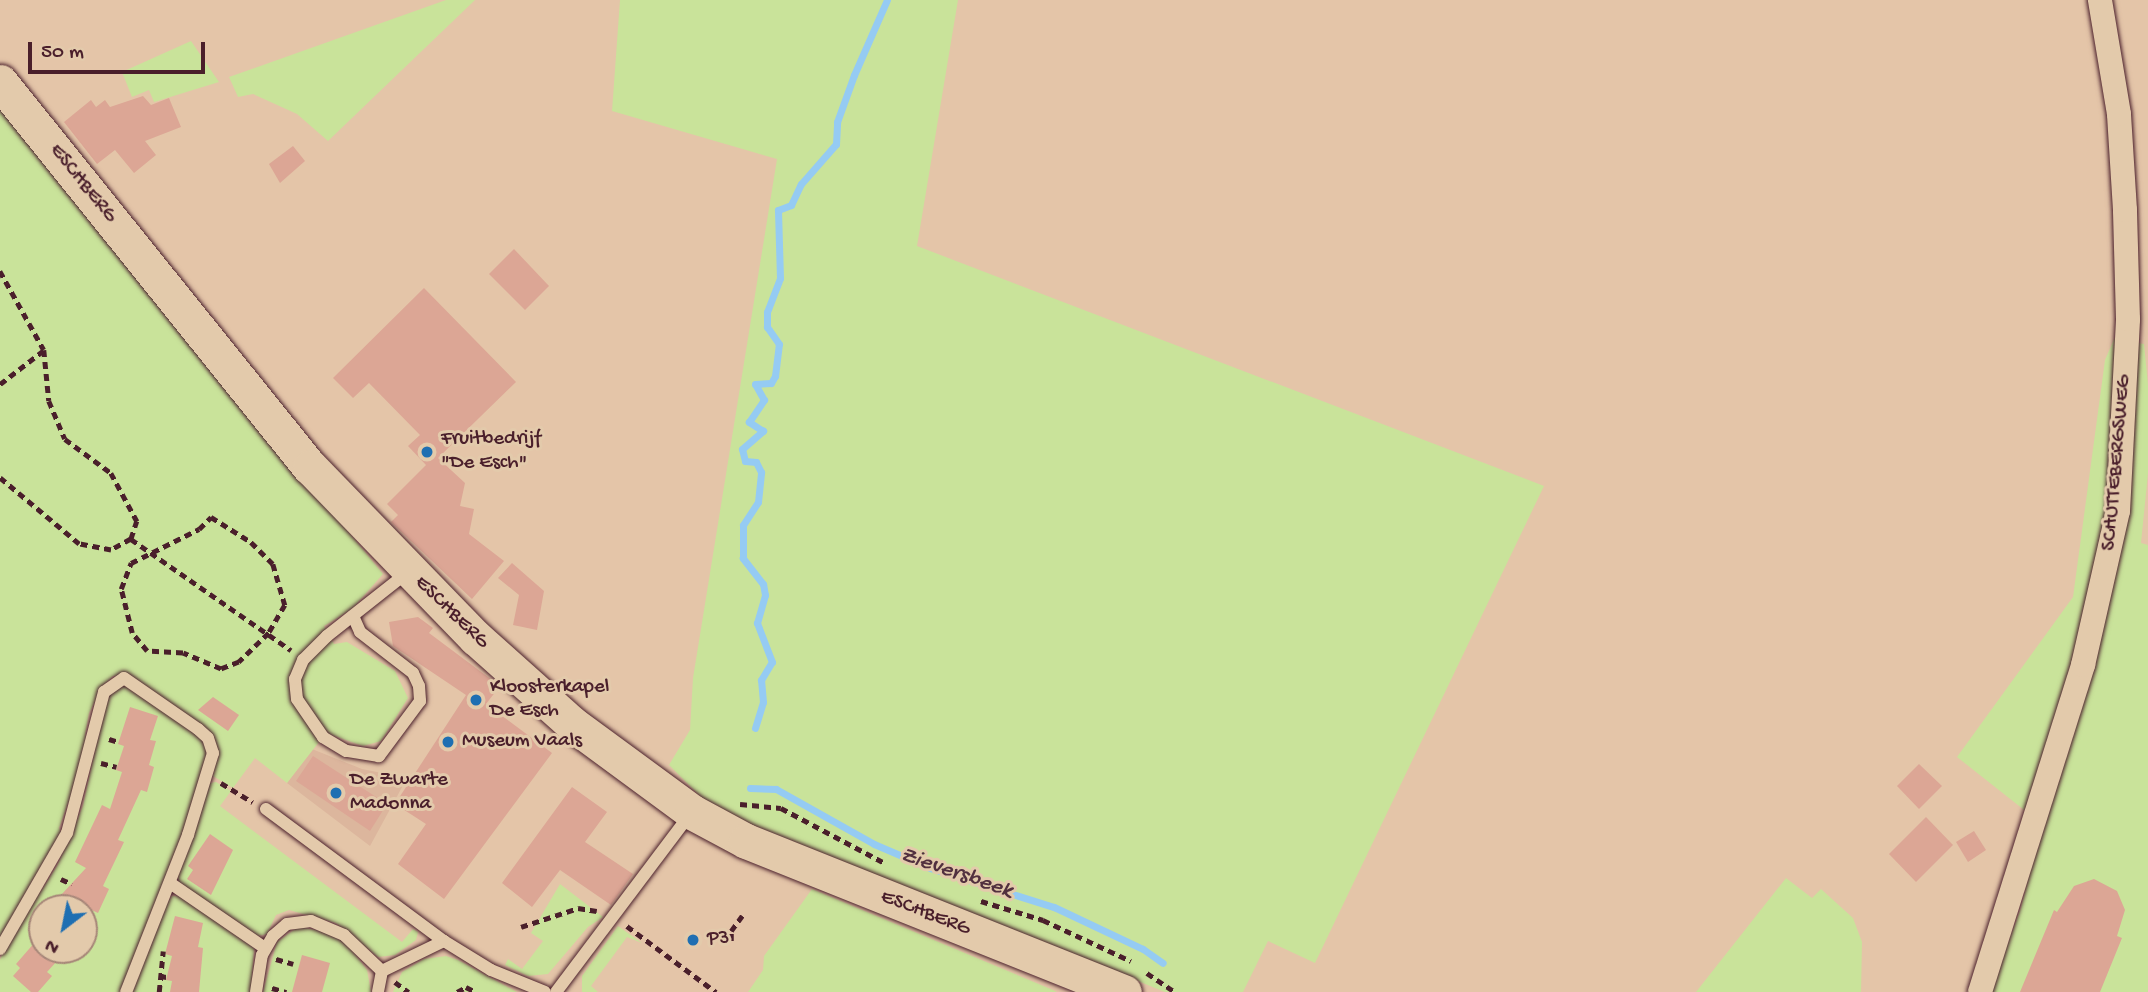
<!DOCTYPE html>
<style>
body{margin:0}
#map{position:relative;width:2148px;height:992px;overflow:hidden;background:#e4c5a8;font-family:"Gochi Hand",sans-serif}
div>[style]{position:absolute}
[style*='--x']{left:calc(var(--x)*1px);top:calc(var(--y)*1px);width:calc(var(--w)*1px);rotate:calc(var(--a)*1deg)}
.built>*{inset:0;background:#dcb69d}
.green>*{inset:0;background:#c9e39a}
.stream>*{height:7px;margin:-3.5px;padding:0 3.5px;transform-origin:3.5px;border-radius:3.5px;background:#95cbf3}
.building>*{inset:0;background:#dca695}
.path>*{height:4.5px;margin-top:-2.25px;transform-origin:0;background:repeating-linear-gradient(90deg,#4a1f2b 0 7px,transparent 0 12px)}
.roads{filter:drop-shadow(0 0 2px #4a1f2b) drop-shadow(0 0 2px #4a1f2b)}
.lane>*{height:12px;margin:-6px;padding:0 6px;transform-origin:6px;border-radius:6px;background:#e3caab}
.street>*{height:24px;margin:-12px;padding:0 12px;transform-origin:12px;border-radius:12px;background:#e3caab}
.secondary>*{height:35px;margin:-17.5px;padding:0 17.5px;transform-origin:17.5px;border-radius:17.5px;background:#e3caab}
.dots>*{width:19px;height:19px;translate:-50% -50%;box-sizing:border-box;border:4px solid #e3caab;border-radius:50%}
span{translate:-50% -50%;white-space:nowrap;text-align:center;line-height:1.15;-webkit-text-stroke:6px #e3caab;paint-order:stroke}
.street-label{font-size:21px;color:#4a1f2b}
.poi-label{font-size:21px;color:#4a1f2b}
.left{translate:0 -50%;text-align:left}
.water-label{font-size:23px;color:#52303f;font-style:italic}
.north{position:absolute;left:28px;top:894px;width:70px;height:70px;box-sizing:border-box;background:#e3caab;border:2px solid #a68678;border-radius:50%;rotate:212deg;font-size:19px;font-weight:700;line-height:28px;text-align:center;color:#4a1f2b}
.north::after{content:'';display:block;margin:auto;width:24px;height:32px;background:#1f6fb2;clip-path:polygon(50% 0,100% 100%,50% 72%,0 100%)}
.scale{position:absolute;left:28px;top:42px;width:177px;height:32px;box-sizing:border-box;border:4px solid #4a1f2b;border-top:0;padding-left:9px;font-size:21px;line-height:24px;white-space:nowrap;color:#4a1f2b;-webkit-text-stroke:5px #e3caab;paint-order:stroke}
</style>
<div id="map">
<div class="built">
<i style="clip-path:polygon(312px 749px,362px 769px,407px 778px,370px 846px,287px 783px)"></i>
</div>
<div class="green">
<i style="clip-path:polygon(446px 0,475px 0,328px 141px,297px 114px,253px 94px,238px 97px,229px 77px)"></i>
<i style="clip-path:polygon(620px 0,958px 0,917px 246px,1544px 486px,1315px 963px,1268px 941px,1243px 992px,1165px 992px,713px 809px,669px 765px,690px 730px,693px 678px,777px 159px,612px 111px)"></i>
<i style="clip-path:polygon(191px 41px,219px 82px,154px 102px,149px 90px,132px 97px,122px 72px)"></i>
<i style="clip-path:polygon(0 107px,383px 574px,352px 609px,324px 626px,334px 644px,347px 642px,395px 671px,408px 698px,381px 741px,363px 746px,326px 733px,287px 783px,255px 758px,233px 788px,213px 776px,217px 756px,187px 715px,129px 676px,113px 676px,103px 686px,89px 713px,85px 735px,89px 741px,75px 798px,68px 803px,59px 828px,62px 834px,0 940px)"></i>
<i style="clip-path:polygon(2114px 339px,2144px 344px,2148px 385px,2148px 473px,2141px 543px,2148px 545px,2148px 992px,1990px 992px,2021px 908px,2042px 824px,1957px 757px,2073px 597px,2105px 360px)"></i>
<i style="clip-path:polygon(evenodd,127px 685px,199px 735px,208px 746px,204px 776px,123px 992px,0 992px,0 960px,5px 947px,57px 866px,83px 806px,106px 699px,114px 687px,127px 685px,42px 908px,84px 908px,84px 950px,42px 950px,42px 908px)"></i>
<i style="clip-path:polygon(216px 782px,231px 791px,220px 806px,402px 942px,413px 929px,418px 932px,416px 940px,395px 955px,378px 957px,336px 923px,289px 910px,276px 915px,267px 934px,258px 936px,179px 883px,177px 876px,210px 783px)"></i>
<i style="clip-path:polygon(1786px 878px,1812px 898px,1821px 889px,1853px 918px,1862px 942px,1861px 992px,1696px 992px)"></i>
<i style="clip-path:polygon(560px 884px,603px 917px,588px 927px,548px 974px,528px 976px,505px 965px,508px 959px,522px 969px,543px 941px,531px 933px)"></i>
<i style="clip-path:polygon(812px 889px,1053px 990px,1057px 992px,748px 992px,763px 970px,764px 956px)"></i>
<i style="clip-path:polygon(172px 896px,179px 896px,254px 948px,251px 992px,133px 992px,163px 907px)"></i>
<i style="clip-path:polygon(618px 926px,642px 943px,627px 937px,591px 986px,598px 992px,582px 992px,582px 976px)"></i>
<i style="clip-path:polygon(298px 927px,328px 932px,347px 944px,367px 970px,371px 992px,263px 992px,277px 942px)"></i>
<i style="clip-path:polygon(446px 956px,458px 960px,517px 992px,393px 992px,402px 972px,424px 959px)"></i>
</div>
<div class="stream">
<i style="--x:755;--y:728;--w:27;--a:-73"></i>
<i style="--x:763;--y:702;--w:22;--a:-95"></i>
<i style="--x:761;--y:680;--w:21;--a:-59"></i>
<i style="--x:772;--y:662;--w:42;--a:-111"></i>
<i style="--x:757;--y:623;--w:29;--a:-74"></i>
<i style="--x:765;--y:595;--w:11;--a:-100"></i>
<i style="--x:763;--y:584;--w:33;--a:-128"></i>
<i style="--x:743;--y:558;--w:33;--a:-90"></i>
<i style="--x:743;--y:525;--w:27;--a:-57"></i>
<i style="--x:758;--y:502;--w:30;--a:-84"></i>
<i style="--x:761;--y:472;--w:11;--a:-117"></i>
<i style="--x:756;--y:462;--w:11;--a:-175"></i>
<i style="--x:745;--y:461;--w:12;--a:-104"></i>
<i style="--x:742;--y:449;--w:28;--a:-41"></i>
<i style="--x:763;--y:431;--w:17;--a:-147"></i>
<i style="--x:749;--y:422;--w:27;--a:-56"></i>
<i style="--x:764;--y:400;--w:18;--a:-119"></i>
<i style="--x:755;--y:384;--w:16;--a:-4"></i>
<i style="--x:771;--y:383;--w:8;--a:-60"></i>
<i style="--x:775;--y:376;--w:32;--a:-83"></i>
<i style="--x:779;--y:344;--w:21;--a:-125"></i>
<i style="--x:767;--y:327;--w:15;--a:-90"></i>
<i style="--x:767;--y:312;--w:36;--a:-69"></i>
<i style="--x:780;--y:278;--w:68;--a:-91.7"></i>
<i style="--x:778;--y:210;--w:14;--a:-21"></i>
<i style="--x:791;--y:205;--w:23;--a:-65"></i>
<i style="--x:801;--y:184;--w:53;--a:-48.8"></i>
<i style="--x:836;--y:144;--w:22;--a:-87"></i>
<i style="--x:837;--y:122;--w:50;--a:-70.1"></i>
<i style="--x:854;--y:75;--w:82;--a:-66.3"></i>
<i style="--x:750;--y:788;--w:26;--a:2"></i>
<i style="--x:776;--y:789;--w:112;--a:29.3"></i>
<i style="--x:874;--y:844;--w:61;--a:23.2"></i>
<i style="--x:930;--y:868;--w:130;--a:17.5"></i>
<i style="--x:1054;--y:907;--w:98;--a:25.3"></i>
<i style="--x:1143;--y:949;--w:24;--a:35"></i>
</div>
<div class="building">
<i style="clip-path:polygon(143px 96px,151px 105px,169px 98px,181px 127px,145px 141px,156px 155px,134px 173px,115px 150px,97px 164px,64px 122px,91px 100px,96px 107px,105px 100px,110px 107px)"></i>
<i style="clip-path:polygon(293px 146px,305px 161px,280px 183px,269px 164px)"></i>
<i style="clip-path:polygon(514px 249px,549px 286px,525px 310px,489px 274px)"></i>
<i style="clip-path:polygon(424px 288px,516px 382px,438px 458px,465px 483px,460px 506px,474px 509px,469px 534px,504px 561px,472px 599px,391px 522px,398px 515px,387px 504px,426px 465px,408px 446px,420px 435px,369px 383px,353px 398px,333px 378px)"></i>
<i style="clip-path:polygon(512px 563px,544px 591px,537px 630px,513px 625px,519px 595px,498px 578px)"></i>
<i style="clip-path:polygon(418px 617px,433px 628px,429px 633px,500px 686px,486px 704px,552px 753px,444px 899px,398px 864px,426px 824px,395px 804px,466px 695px,393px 646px,389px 622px)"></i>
<i style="clip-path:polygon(213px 697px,239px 715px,228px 731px,198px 710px)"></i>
<i style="clip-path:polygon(130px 707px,158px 716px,150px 740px,156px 741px,149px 765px,154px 767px,147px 792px,141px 790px,118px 840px,124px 842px,103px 886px,109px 889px,98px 913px,87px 908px,49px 908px,86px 868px,75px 862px,102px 805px,110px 809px,122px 772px,116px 770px,124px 746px,118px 744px)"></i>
<i style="clip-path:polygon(313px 756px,387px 804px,370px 831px,296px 781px)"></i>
<i style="clip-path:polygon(1919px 764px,1942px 786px,1919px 809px,1897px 786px)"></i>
<i style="clip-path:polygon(572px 787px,607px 812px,585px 842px,633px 874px,611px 905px,560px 870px,532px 907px,502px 883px)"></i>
<i style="clip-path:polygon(1926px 817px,1953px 845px,1916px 882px,1889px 854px)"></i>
<i style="clip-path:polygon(1974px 831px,1986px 850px,1968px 862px,1956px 842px)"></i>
<i style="clip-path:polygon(210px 834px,233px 850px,211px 895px,187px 879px,193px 870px,188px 866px)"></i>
<i style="clip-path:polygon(2094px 879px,2117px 891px,2125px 910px,2117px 936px,2122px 938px,2100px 992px,2020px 992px,2054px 910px,2057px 912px,2074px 886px)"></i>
<i style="clip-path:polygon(175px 916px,203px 923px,198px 947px,203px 948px,199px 992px,170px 992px,172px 981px,166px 980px,172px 956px,165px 954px)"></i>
<i style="clip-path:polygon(42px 934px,42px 950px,67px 950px,47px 972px,52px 976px,38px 992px,31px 992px,13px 976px,20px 968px,16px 964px)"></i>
<i style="clip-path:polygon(302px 955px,330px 963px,322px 992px,292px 992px)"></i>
</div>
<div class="path">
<i style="--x:0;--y:271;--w:90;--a:60.9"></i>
<i style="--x:44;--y:350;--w:51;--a:84.4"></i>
<i style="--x:49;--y:401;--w:41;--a:67.2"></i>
<i style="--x:65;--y:439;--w:57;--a:36.5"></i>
<i style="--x:111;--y:473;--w:55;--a:61.6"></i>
<i style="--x:137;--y:521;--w:19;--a:108"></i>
<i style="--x:131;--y:539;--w:23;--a:151"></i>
<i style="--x:111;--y:550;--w:33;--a:-169"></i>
<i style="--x:79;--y:544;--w:103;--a:-140.1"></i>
<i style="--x:0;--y:384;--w:56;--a:-37.7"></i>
<i style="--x:211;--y:517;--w:47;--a:32"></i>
<i style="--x:251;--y:542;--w:31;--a:45"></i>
<i style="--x:273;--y:564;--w:43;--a:73.7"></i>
<i style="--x:285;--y:605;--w:32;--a:120"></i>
<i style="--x:269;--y:633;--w:42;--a:136"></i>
<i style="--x:239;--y:662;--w:19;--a:159"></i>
<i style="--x:221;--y:669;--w:41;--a:-157.2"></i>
<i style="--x:183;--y:653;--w:36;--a:-177"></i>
<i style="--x:147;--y:651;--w:23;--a:-130"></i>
<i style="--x:132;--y:633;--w:45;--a:-104"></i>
<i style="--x:121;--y:589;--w:28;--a:-69"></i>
<i style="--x:131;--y:563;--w:76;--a:-26.6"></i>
<i style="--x:199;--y:529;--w:17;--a:-45"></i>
<i style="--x:131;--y:539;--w:195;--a:34.8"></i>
<i style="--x:109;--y:739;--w:10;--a:17"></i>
<i style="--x:101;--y:763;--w:16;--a:14"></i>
<i style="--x:221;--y:783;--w:37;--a:31"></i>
<i style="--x:740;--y:804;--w:41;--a:5.6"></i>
<i style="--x:781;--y:808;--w:118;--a:27.9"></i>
<i style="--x:61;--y:879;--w:12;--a:24"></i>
<i style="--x:981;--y:901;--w:65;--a:17"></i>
<i style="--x:1043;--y:920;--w:97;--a:25"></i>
<i style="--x:627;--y:926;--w:111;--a:36.6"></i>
<i style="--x:521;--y:927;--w:60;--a:-18.4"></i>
<i style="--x:578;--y:908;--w:19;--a:9"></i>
<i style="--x:731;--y:941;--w:10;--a:-90"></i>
<i style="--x:731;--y:931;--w:19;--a:-54"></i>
<i style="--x:276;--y:959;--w:18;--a:16"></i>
<i style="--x:1147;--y:973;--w:34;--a:34"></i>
<i style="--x:159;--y:976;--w:8;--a:7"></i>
<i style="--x:395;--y:982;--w:17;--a:36"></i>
<i style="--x:272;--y:988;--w:15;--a:16"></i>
<i style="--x:159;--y:992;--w:41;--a:-84.4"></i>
<i style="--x:457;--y:992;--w:10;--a:-29"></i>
<i style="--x:466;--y:987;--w:11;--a:27"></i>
</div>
<div class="roads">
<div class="lane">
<i style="--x:353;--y:616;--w:17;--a:66"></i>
<i style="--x:360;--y:632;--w:67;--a:37.7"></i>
<i style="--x:413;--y:673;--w:14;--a:65"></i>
<i style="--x:419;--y:686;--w:15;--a:86"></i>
<i style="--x:420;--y:701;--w:69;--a:126.7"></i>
<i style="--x:379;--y:756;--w:33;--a:-171"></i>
<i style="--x:346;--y:751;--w:27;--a:-149"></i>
<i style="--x:323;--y:737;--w:46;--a:-124.4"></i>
<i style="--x:297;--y:699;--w:20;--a:-96"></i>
<i style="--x:295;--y:679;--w:21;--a:-67"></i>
<i style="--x:303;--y:660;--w:34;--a:-45"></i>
<i style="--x:327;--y:636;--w:103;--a:-38.3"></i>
<i style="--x:266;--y:809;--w:222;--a:36.6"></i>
<i style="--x:170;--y:883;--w:115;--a:34.4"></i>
<i style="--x:0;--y:949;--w:134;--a:-60"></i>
<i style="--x:67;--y:833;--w:146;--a:-75.3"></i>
<i style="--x:104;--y:692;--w:24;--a:-35"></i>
<i style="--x:124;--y:678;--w:90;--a:34.6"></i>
<i style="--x:198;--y:729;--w:13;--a:42"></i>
<i style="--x:208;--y:738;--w:16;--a:72"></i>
<i style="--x:213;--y:753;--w:86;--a:107"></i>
<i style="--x:188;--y:835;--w:169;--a:111.5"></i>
<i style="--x:382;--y:971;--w:69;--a:-25.8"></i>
<i style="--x:444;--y:941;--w:55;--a:31.7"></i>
<i style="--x:491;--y:970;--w:58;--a:22.2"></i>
<i style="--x:256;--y:992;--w:37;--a:-81"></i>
<i style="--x:262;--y:955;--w:22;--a:-60"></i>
<i style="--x:273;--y:936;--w:18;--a:-41"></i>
<i style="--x:287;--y:924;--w:24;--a:-7"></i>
<i style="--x:311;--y:921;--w:36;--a:23"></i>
<i style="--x:344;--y:935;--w:52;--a:43.5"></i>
<i style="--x:382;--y:971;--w:21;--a:101"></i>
<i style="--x:556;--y:992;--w:224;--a:-53"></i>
</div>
<div class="street">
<i style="--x:1980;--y:992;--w:343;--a:-72.5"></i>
<i style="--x:2083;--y:665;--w:158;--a:-77.2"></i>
<i style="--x:2118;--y:511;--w:192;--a:-87"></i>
<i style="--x:2128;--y:319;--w:109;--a:-91.6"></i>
<i style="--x:2125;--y:210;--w:96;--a:-93.6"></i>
<i style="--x:2119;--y:114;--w:116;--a:-99.5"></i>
</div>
<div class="secondary">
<i style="--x:0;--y:82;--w:494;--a:51.2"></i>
<i style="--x:310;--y:467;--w:238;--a:45.9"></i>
<i style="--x:476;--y:638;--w:127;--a:41.8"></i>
<i style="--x:571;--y:723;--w:150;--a:36.3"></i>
<i style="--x:692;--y:812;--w:61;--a:28.2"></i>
<i style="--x:746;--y:841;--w:407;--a:21.8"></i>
</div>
</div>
<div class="dots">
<i style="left:427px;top:452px;background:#1f6fb2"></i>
<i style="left:476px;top:700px;background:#1f6fb2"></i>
<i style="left:448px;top:742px;background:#1f6fb2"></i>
<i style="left:336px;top:793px;background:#1f6fb2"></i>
<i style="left:693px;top:940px;background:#1f6fb2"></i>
</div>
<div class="street-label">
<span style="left:82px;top:184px;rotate:51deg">ESCHBERG</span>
<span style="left:2118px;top:463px;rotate:-85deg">SCHUTTEBERGSWEG</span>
<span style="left:451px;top:613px;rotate:44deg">ESCHBERG</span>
<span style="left:925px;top:914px;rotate:21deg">ESCHBERG</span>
</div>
<div class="poi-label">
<span class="left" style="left:441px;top:452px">Fruitbedrijf<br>"De Esch"</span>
<span class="left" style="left:490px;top:700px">Kloosterkapel<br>De Esch</span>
<span class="left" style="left:462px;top:742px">Museum Vaals</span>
<span class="left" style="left:350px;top:793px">De Zwarte<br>Madonna</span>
<span class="left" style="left:707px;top:940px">P3</span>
</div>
<div class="water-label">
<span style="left:956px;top:874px;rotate:19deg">Zieversbeek</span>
</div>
<div class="north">N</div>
<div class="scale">50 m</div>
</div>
